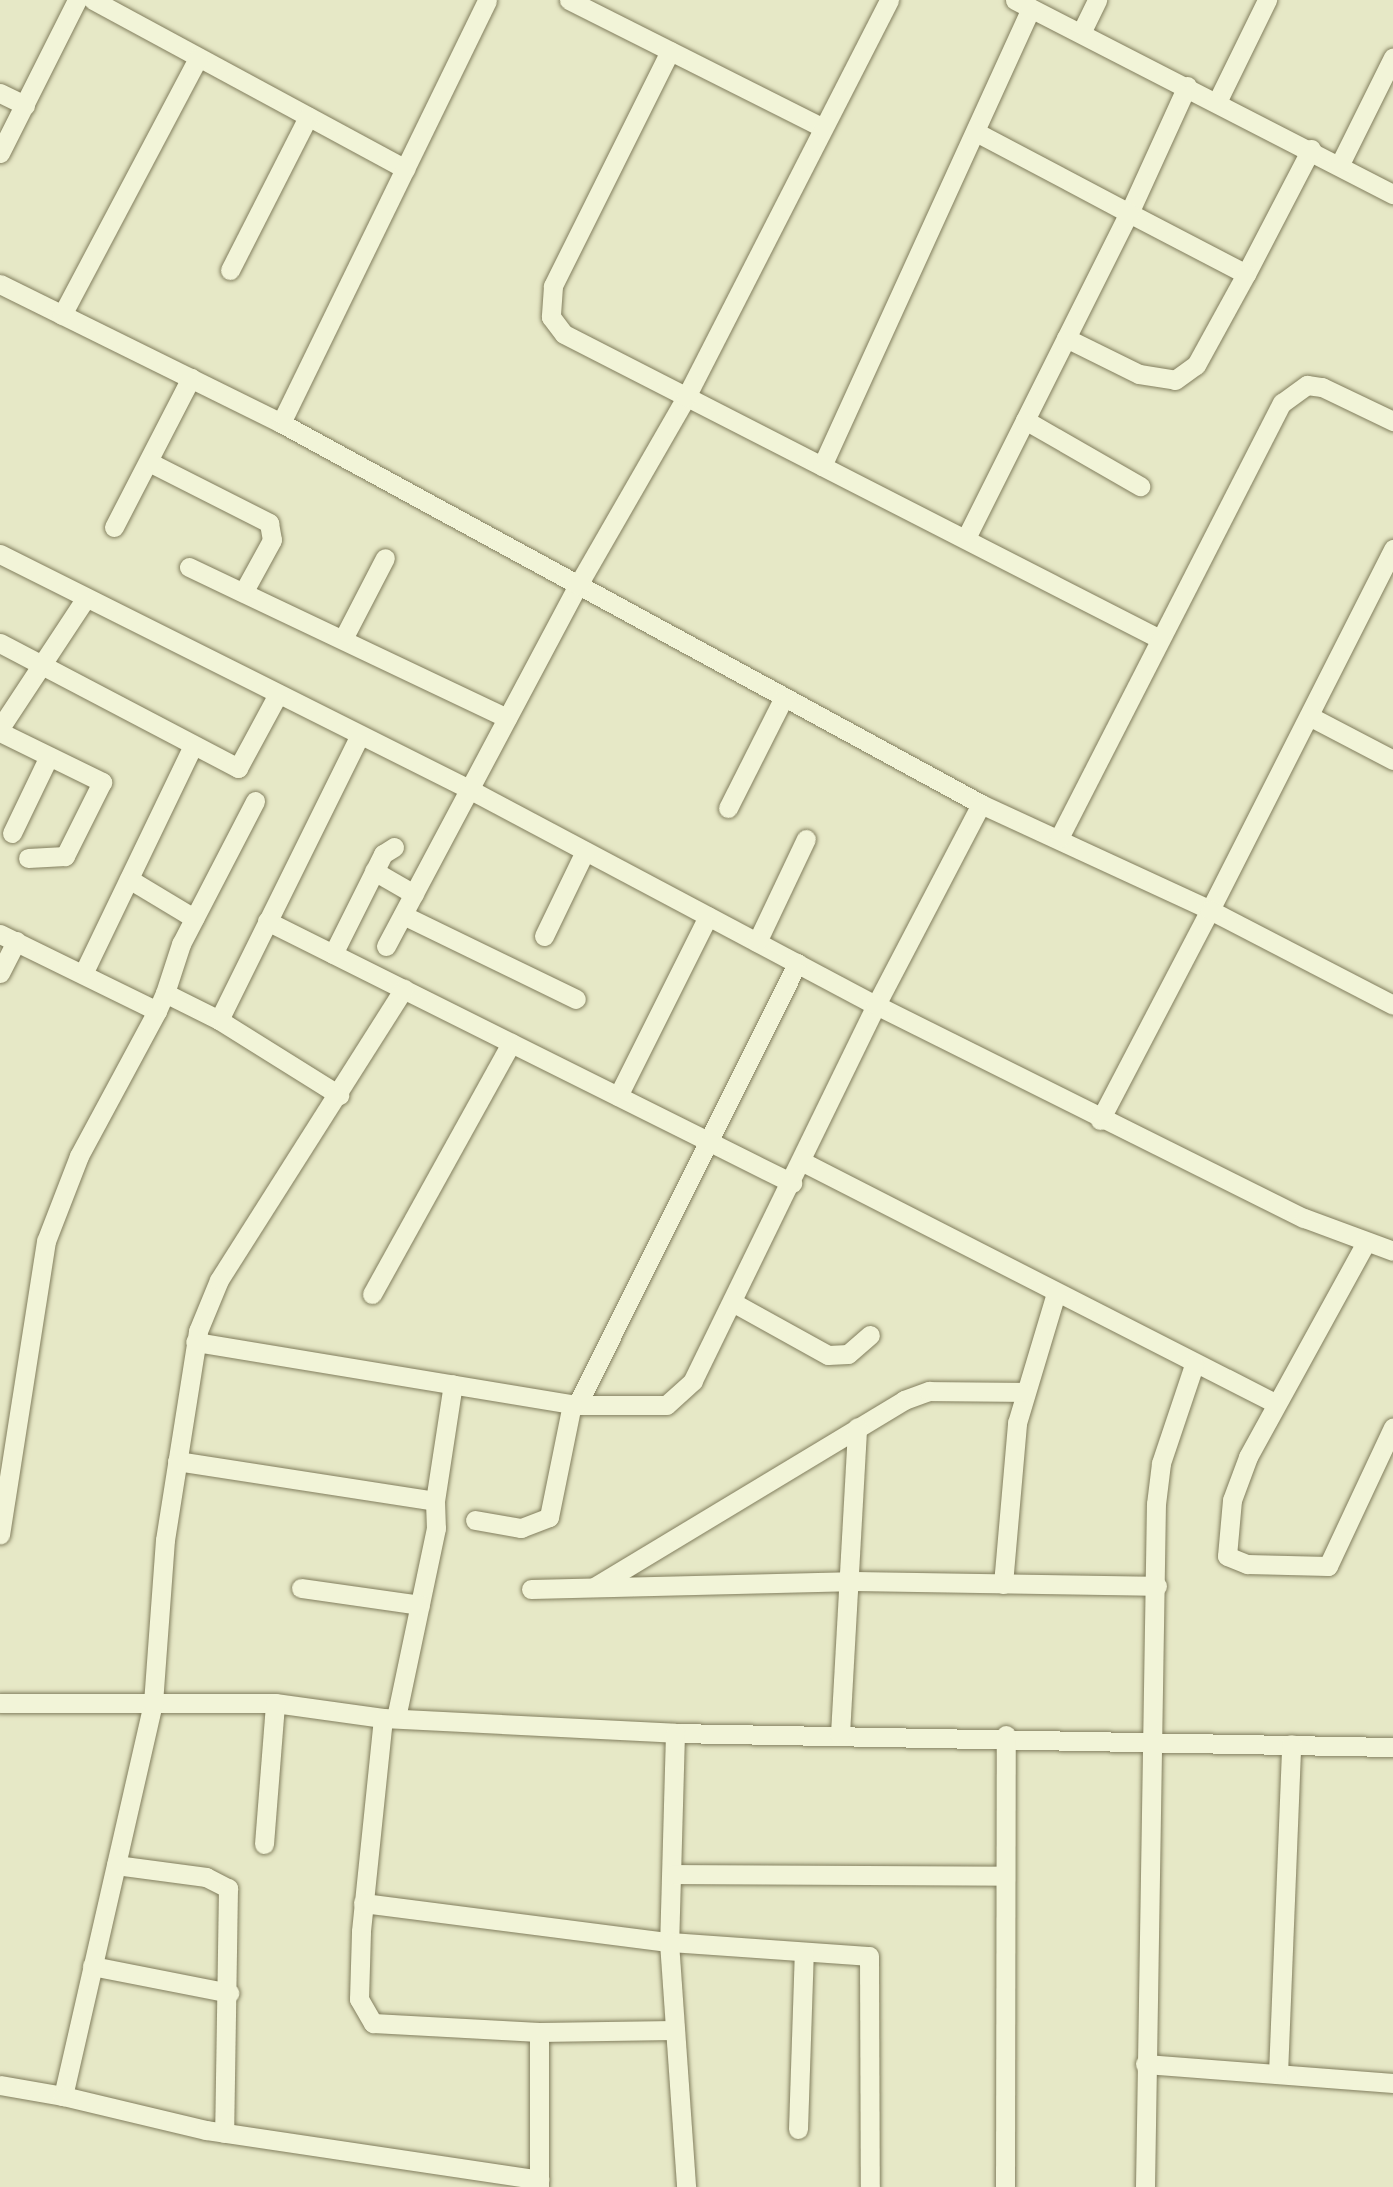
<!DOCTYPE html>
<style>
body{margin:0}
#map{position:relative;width:1393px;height:2187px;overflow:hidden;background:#e6e8c6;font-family:Literata,serif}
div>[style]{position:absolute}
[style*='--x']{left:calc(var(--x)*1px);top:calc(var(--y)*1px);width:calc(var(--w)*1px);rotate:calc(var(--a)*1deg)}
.roads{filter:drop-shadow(0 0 2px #827e5e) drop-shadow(0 0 2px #827e5e)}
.minor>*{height:19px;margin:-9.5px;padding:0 9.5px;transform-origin:9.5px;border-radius:9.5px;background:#f2f4d8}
span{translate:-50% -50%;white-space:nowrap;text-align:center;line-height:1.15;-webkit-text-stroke:5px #eff1d5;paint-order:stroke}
</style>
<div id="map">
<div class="roads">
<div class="minor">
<i style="--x:93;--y:0;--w:355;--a:28.4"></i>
<i style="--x:569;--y:0;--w:284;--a:26.7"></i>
<i style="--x:1015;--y:0;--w:425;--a:27.2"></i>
<i style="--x:1081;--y:33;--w:37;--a:-64"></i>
<i style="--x:670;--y:51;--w:263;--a:116.5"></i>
<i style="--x:553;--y:286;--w:31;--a:94"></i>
<i style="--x:551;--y:317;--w:21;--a:53"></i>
<i style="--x:564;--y:334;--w:667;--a:27.1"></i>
<i style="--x:1187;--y:86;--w:140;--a:114.5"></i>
<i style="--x:1129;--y:213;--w:132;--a:27.5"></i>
<i style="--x:1246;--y:274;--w:141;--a:-62.5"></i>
<i style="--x:0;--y:93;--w:28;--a:26"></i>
<i style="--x:1217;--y:102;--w:114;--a:-63.9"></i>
<i style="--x:0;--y:153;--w:171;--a:-63.3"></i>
<i style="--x:1340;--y:164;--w:119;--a:-63.6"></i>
<i style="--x:230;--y:270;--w:172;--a:-63"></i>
<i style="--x:0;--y:284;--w:313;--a:26.3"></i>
<i style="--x:281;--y:423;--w:797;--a:28.56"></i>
<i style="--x:981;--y:804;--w:252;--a:24.8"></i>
<i style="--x:1210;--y:910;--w:405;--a:-63.1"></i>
<i style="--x:62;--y:315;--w:291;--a:-62.1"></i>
<i style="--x:1066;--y:338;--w:81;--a:26.3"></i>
<i style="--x:1139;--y:374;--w:36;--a:9"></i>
<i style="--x:1175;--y:380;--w:26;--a:-36"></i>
<i style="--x:1196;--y:365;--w:104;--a:-61.2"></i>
<i style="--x:1025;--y:420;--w:133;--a:29.9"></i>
<i style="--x:281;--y:423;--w:470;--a:-64"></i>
<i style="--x:149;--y:462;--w:135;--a:26.9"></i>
<i style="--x:269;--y:523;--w:17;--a:80"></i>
<i style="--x:272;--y:540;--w:58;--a:118.8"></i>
<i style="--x:822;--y:466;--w:503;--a:-65.47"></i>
<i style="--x:114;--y:527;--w:168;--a:-62.7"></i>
<i style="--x:966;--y:538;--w:364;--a:-63.4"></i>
<i style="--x:1129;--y:213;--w:173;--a:-152.1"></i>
<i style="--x:0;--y:554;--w:525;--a:26.61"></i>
<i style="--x:469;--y:789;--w:461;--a:28"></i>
<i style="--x:876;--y:1005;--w:418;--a:116"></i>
<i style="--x:693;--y:1381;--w:36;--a:138"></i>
<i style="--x:666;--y:1405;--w:89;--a:180"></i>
<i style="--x:577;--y:1405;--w:387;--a:-170.6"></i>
<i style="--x:189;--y:567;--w:352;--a:25.4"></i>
<i style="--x:343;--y:639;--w:91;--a:-62.6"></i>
<i style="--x:0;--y:643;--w:269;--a:27.7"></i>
<i style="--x:238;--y:768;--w:84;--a:-61.6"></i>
<i style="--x:1309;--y:716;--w:95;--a:27.6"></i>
<i style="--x:0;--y:728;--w:154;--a:-56.6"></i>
<i style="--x:0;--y:732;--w:114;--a:26.1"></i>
<i style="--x:102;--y:782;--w:83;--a:116.6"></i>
<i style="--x:65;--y:856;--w:37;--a:177"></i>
<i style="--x:981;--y:804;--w:227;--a:117.6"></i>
<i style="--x:876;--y:1005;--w:478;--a:26.5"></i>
<i style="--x:1304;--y:1218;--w:95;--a:20.3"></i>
<i style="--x:728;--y:808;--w:124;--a:-63.2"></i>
<i style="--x:12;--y:833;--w:85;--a:-64.3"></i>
<i style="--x:1059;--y:838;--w:489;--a:-62.9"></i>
<i style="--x:1282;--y:403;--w:31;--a:-36"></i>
<i style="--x:1307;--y:385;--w:15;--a:8"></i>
<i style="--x:1322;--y:387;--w:79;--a:25.6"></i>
<i style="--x:374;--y:871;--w:46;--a:29.9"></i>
<i style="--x:129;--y:879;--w:76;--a:31"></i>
<i style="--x:403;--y:915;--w:192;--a:25.9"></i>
<i style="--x:267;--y:921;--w:587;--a:26.52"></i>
<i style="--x:0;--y:934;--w:175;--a:26.1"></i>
<i style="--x:157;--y:1011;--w:165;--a:118.3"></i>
<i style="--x:79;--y:1156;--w:91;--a:111.2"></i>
<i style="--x:46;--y:1241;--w:297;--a:98.9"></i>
<i style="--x:544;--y:936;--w:94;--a:-64.2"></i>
<i style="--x:757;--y:942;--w:114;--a:-64.6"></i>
<i style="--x:386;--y:946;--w:409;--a:-62"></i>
<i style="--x:578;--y:585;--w:217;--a:-60.1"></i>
<i style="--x:686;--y:397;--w:446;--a:-62.9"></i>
<i style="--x:333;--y:954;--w:112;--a:-63.4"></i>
<i style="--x:383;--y:854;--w:13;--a:-32"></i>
<i style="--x:0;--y:973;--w:36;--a:-63"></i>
<i style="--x:83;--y:974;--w:254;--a:-64.3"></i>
<i style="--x:165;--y:993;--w:52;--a:-71.9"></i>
<i style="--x:181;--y:944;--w:161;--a:-62.6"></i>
<i style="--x:157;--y:1011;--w:20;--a:-66"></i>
<i style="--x:165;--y:993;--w:60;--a:26.6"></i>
<i style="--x:219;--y:1020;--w:318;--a:-63.7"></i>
<i style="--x:219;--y:1020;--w:142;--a:32"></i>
<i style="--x:618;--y:1096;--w:201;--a:-63.4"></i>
<i style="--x:1100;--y:1120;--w:237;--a:-62.4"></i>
<i style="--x:1210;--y:910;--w:206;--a:27.4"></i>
<i style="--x:803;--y:1162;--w:528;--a:27.05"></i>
<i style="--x:1365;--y:1244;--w:243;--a:118.8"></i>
<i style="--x:1248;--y:1457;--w:46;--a:110.4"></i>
<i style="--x:1232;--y:1500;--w:56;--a:95.1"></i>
<i style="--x:1227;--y:1556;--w:22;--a:22"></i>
<i style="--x:1247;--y:1564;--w:81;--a:1.4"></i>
<i style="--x:1328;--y:1566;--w:153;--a:-64.9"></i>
<i style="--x:372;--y:1294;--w:287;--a:-61"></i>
<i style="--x:734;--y:1303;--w:107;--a:29"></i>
<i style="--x:828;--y:1355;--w:20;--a:-3"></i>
<i style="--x:848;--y:1354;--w:29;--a:-41"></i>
<i style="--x:577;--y:1405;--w:494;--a:-63.5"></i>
<i style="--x:177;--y:1461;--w:261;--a:8.8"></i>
<i style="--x:435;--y:1501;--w:27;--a:88"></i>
<i style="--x:436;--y:1528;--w:194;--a:101.9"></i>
<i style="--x:435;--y:1501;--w:118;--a:-81.3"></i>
<i style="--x:475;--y:1520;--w:47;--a:9.9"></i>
<i style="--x:521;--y:1528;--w:30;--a:-21"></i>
<i style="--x:549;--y:1517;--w:115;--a:-78.5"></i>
<i style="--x:1003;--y:1584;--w:162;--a:-85"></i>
<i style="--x:1017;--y:1423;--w:136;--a:-73.3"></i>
<i style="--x:596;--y:1586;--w:360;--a:-31.1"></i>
<i style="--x:904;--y:1400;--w:27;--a:-20"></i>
<i style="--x:929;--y:1391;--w:94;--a:0.6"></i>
<i style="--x:301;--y:1588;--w:120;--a:8.1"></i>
<i style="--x:531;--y:1589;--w:317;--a:-1.4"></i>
<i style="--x:848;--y:1581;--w:309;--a:0.9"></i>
<i style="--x:0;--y:1703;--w:275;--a:0"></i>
<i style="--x:275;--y:1703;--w:109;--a:7.9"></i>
<i style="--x:383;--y:1718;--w:292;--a:2.9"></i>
<i style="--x:675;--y:1733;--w:718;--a:1.12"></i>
<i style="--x:383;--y:1718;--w:215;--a:95.9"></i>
<i style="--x:361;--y:1932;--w:67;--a:91.7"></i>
<i style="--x:359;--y:1999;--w:28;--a:60"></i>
<i style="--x:373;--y:2023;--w:166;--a:3.1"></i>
<i style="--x:539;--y:2032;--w:135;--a:-0.8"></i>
<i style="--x:675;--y:1733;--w:209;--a:91.6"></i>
<i style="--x:669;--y:1942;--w:200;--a:4"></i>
<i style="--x:869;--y:1956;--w:231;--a:89.8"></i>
<i style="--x:840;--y:1734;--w:307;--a:-86.8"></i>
<i style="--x:264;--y:1844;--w:141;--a:-85.5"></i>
<i style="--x:116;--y:1865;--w:91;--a:7.6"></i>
<i style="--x:206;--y:1877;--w:25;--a:27"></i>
<i style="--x:228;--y:1888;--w:245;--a:90.9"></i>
<i style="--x:674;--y:1874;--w:331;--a:0.3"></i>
<i style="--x:363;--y:1903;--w:308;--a:7.3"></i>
<i style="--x:669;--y:1942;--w:246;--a:86"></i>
<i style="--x:92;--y:1966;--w:140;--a:11.1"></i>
<i style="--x:1145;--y:2064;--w:249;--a:4.4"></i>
<i style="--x:1278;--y:2074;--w:330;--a:-87.7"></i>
<i style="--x:0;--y:2085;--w:64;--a:9.9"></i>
<i style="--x:63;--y:2096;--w:403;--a:-77.1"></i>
<i style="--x:153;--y:1703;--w:163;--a:-85.8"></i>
<i style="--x:165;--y:1540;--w:212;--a:-81"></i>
<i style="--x:198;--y:1331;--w:55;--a:-67.6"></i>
<i style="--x:219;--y:1280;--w:345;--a:-57.6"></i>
<i style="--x:63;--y:2096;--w:147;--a:13.4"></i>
<i style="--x:206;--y:2130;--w:337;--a:8.5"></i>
<i style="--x:798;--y:2129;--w:177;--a:-88.1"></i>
<i style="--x:539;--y:2187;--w:155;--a:-90"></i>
<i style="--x:1005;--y:2187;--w:452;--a:-89.9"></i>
<i style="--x:1145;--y:2187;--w:683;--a:-89.08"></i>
<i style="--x:1156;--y:1504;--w:41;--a:-83"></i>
<i style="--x:1161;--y:1463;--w:103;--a:-71.4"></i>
</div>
</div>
</div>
